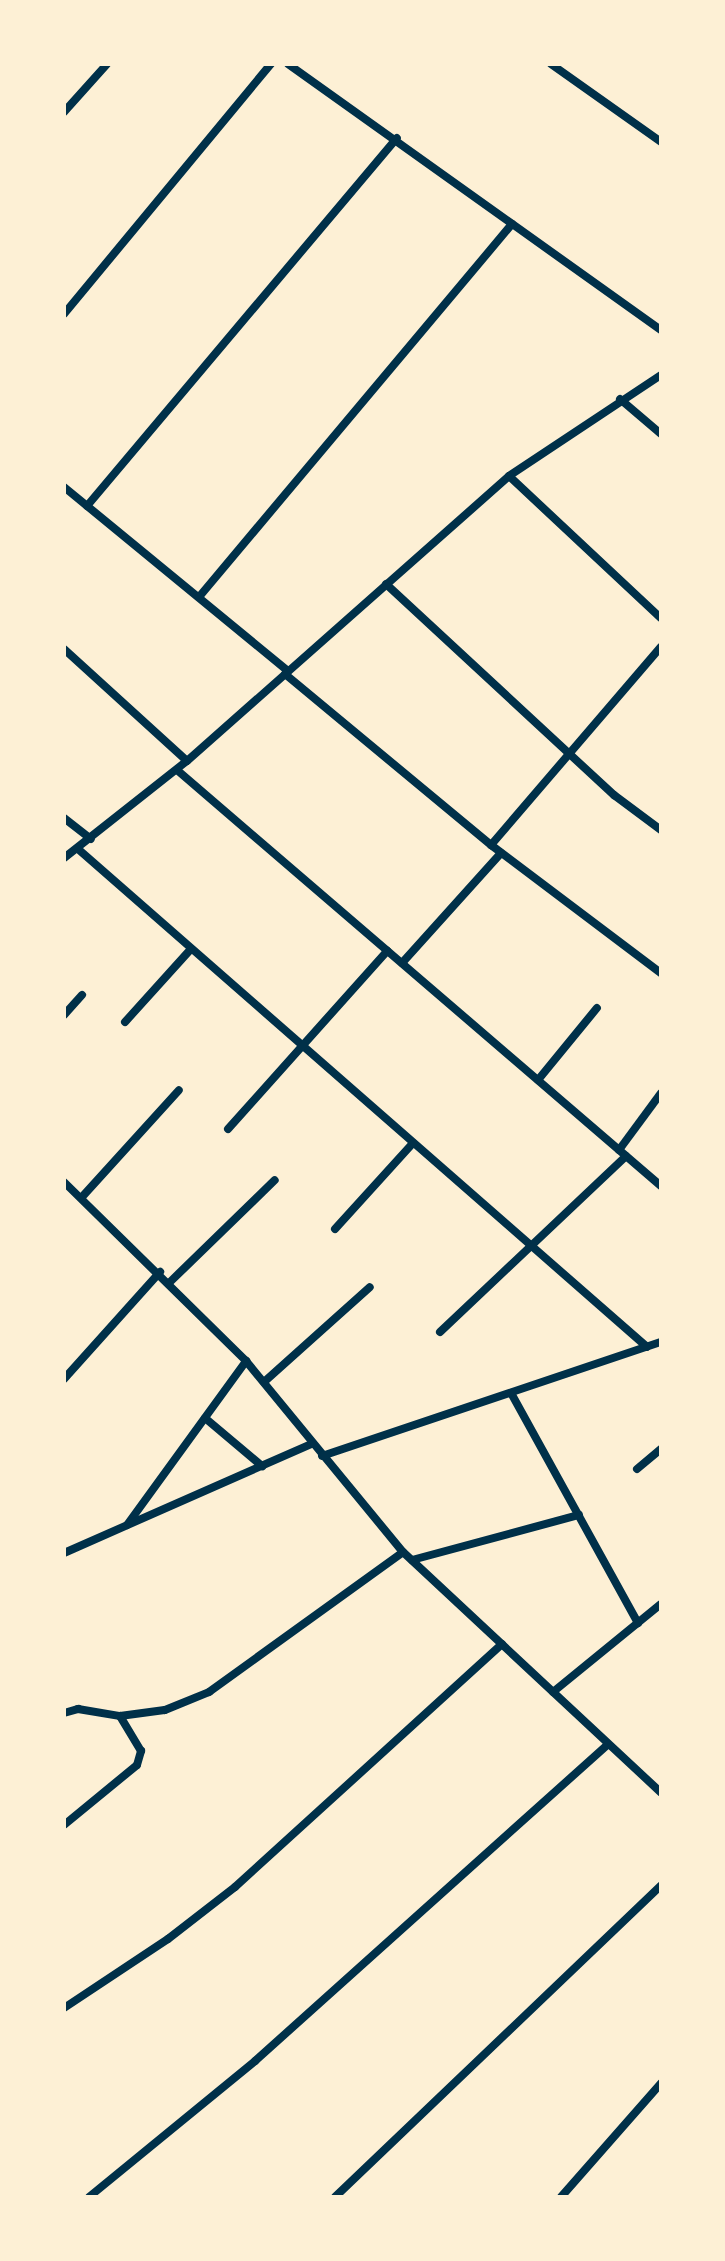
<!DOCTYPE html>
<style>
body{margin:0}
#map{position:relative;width:725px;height:2261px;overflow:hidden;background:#fdf0d5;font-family:Roboto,sans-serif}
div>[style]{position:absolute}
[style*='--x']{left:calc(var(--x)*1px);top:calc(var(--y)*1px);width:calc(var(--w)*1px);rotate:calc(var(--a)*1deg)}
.minor>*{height:8px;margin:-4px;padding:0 4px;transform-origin:4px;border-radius:4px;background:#003049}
span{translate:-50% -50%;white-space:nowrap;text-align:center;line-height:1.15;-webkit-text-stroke:7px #fdf0d5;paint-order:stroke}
.frame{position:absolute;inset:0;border:66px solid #fdf0d5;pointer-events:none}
</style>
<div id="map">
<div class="minor">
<i style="--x:288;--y:64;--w:458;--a:35.5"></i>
<i style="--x:551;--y:64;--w:135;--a:35.3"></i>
<i style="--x:64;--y:112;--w:64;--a:-48.1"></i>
<i style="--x:64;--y:314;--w:325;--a:-50.4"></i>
<i style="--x:620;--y:399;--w:54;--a:40.5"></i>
<i style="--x:509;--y:476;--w:208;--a:43.1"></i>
<i style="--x:64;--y:487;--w:290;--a:39.4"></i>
<i style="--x:87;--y:506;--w:481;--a:-49.9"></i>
<i style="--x:386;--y:584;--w:311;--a:42.8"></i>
<i style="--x:614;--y:795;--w:59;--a:36.7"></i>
<i style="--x:199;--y:597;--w:487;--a:-50"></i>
<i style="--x:64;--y:649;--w:166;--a:42.3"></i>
<i style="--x:285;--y:674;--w:268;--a:39.7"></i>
<i style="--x:491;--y:845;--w:213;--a:37"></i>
<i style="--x:177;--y:770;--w:638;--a:40.68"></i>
<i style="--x:64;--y:818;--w:34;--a:38"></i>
<i style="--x:491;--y:845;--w:261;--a:-49.4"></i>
<i style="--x:78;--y:849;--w:756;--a:41.19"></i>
<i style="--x:64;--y:858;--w:157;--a:-38.3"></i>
<i style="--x:187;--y:761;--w:430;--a:-41.5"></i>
<i style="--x:509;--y:476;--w:182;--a:-33.6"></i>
<i style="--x:402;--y:963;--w:148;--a:-48"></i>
<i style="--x:64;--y:1015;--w:27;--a:-48"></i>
<i style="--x:125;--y:1022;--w:98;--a:-47.9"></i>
<i style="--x:538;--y:1080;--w:93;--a:-50.7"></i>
<i style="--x:228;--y:1129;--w:239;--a:-48.2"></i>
<i style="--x:619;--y:1150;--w:71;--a:-53.6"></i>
<i style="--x:64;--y:1182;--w:255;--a:44.5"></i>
<i style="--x:246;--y:1361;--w:247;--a:50.6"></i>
<i style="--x:403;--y:1552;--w:353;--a:43"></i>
<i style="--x:82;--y:1197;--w:144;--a:-47.8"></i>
<i style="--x:335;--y:1229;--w:116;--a:-47.8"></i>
<i style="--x:170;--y:1282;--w:146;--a:-44.2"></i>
<i style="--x:440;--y:1332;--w:256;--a:-43.4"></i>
<i style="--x:64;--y:1379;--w:144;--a:-48.1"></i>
<i style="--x:264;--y:1382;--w:142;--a:-41.9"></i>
<i style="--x:511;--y:1393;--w:263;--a:61.1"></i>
<i style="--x:205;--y:1418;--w:75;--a:40.1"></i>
<i style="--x:322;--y:1456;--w:358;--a:-18.6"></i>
<i style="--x:637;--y:1469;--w:31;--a:-40"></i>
<i style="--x:127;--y:1525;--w:203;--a:-54"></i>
<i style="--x:64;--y:1553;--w:270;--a:-23.8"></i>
<i style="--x:412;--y:1560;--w:173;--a:-15.1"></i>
<i style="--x:553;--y:1692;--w:139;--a:-39.2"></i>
<i style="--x:64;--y:1713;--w:15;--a:-16"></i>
<i style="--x:78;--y:1709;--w:43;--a:9.5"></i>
<i style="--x:120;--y:1716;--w:45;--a:-7.6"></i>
<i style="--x:165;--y:1710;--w:48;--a:-22.2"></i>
<i style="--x:209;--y:1692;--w:239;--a:-35.8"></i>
<i style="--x:64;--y:1825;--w:94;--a:-39.4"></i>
<i style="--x:137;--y:1765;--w:15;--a:-74"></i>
<i style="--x:141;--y:1751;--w:41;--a:-121"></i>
<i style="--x:64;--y:2008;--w:125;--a:-33.6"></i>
<i style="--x:168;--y:1939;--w:85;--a:-37.8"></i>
<i style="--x:235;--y:1887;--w:361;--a:-42.3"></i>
<i style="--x:89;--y:2197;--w:215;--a:-39.3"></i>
<i style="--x:255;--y:2061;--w:474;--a:-41.9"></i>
<i style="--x:335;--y:2197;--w:451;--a:-43.7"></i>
<i style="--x:561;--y:2197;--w:152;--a:-48.7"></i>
</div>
<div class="frame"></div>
</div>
